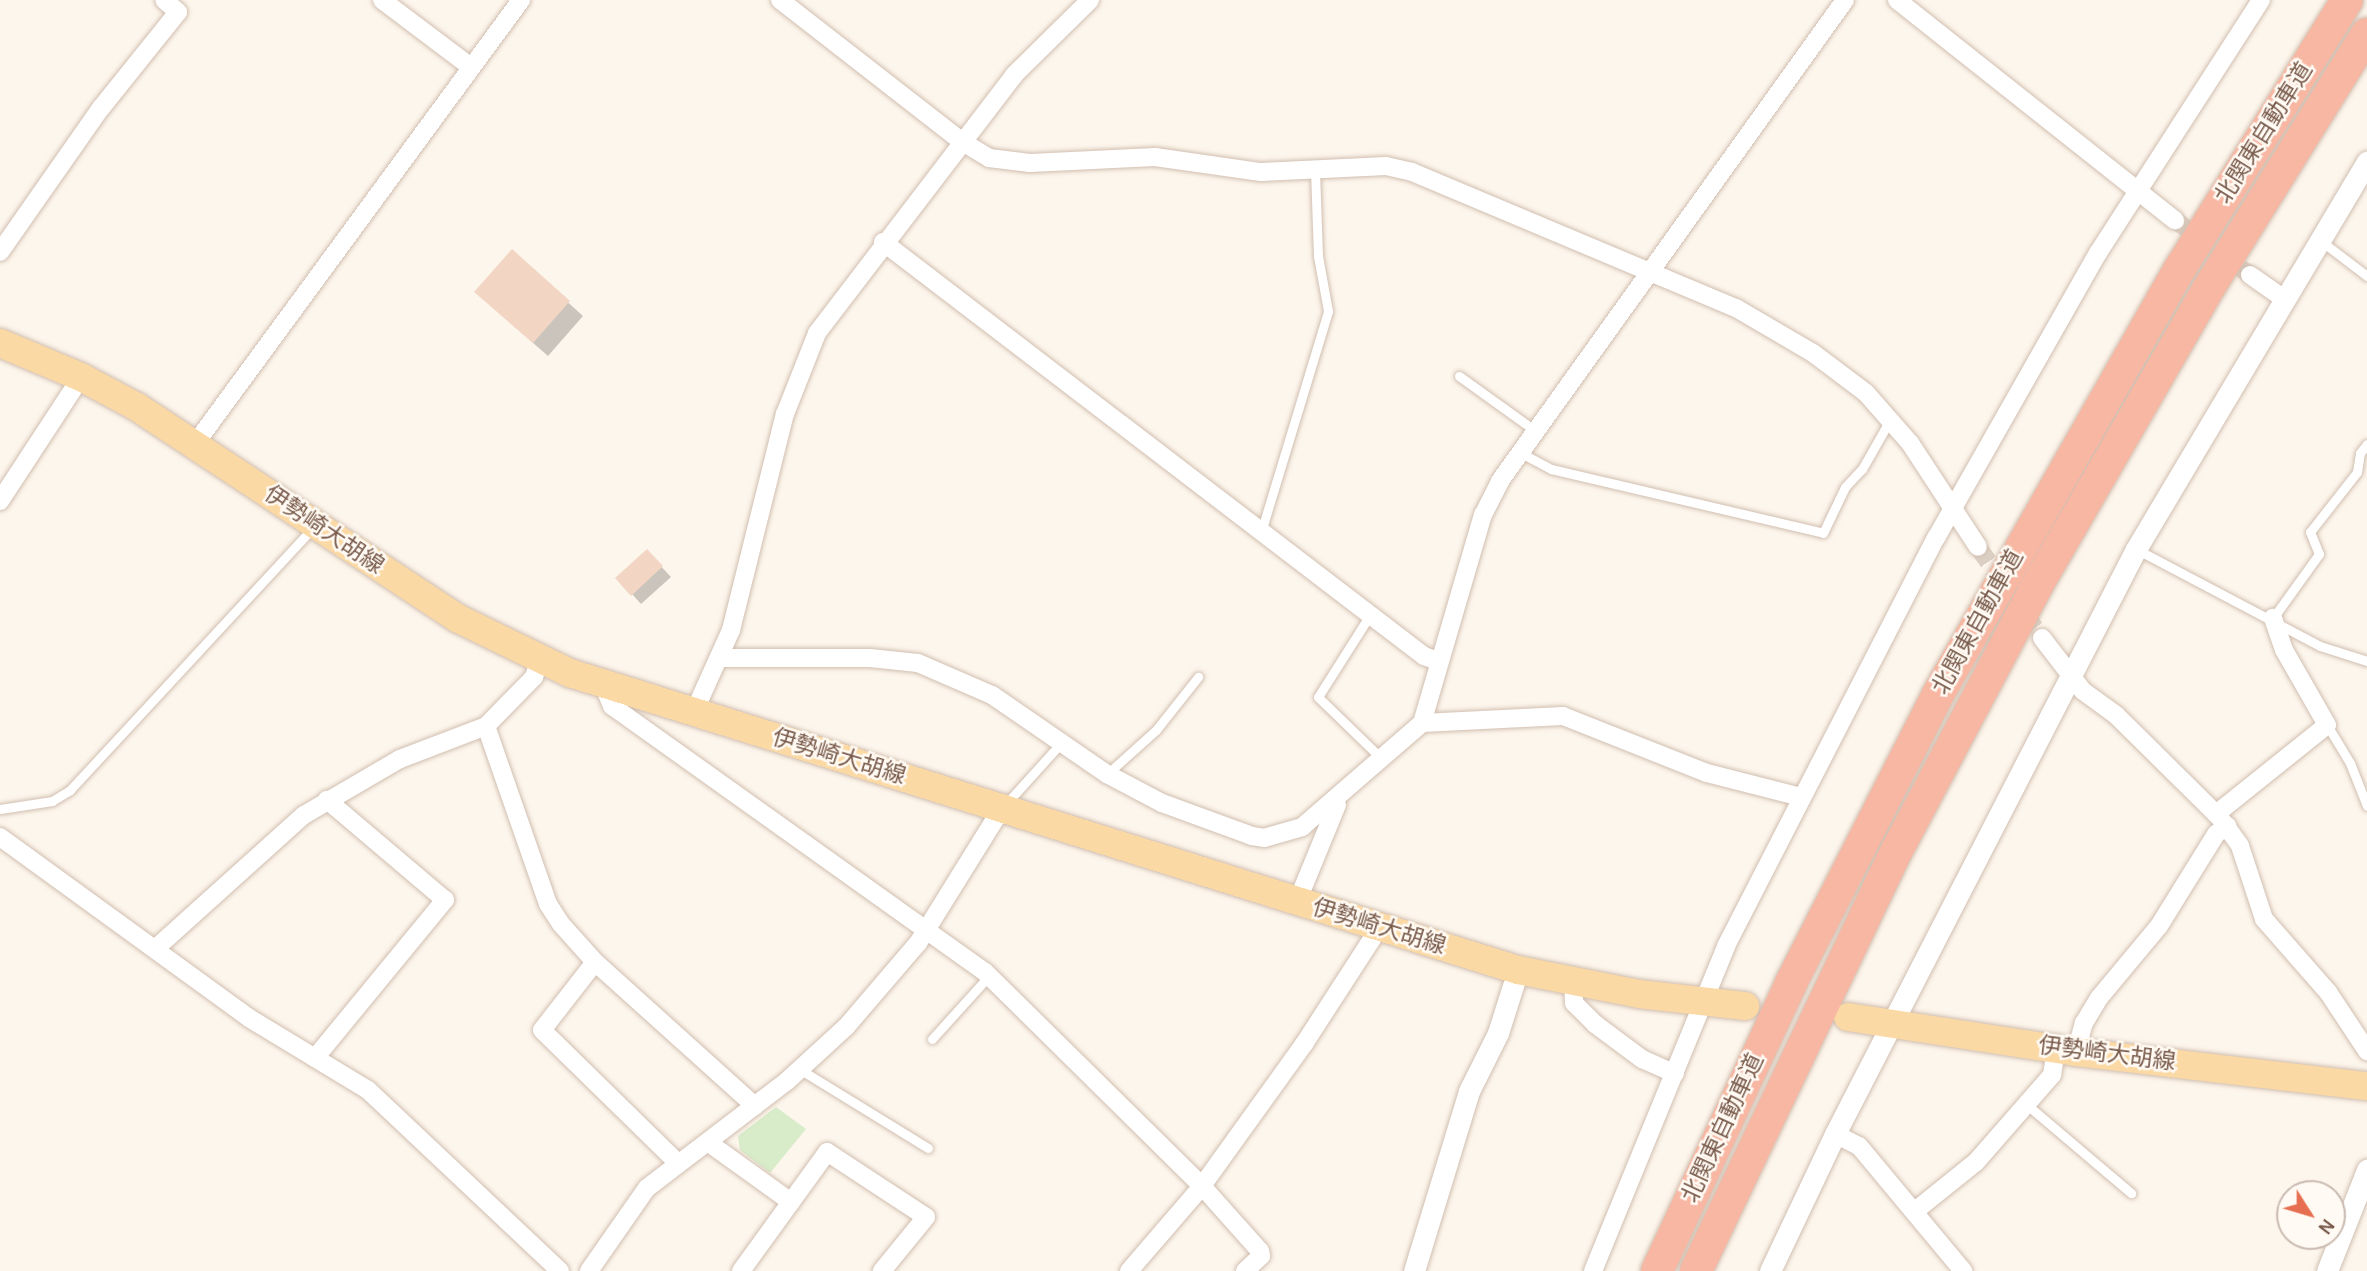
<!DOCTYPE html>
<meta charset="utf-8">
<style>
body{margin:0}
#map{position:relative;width:2367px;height:1271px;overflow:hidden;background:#fdf6ec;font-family:Karla,"Noto Sans JP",sans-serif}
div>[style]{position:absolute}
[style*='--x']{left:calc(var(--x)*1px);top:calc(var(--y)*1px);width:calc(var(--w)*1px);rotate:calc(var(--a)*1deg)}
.green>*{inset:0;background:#d8ecc9}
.shadow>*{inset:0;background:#0003}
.building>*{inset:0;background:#f3d5c3}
.minor-tunnel>*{height:18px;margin-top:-9px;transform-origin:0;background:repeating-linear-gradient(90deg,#dcd0c4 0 18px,transparent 0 27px)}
.roads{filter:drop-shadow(0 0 2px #d1beb0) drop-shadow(0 0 2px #d1beb0)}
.service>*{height:9px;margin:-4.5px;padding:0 4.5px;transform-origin:4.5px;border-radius:4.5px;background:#fff}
.minor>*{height:18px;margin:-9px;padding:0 9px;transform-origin:9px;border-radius:9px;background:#fff}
.tertiary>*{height:21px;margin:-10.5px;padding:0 10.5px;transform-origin:10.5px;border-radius:10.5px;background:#fff}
.primary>*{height:28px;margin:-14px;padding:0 14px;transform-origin:14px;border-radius:14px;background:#fbd9a5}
.motorway>*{height:32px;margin:-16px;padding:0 16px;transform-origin:16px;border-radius:16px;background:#f7b7a3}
span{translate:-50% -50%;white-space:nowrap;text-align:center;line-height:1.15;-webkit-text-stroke:5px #fffaf3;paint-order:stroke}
.street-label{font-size:23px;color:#7a5c4d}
.north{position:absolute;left:2276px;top:1180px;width:70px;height:70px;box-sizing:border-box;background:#fffaf3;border:2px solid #cabbb1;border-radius:50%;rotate:127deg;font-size:19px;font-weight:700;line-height:28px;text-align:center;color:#7a5c4d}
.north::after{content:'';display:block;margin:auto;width:24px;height:32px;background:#e76f51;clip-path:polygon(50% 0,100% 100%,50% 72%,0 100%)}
</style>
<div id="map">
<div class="green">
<i style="clip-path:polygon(776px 1107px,806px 1129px,770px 1173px,740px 1150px,738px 1136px)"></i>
</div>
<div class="shadow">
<i style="clip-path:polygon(512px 252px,583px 316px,548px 356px,491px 306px)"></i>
<i style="clip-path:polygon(656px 561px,671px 577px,641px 604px,632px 594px)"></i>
</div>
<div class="building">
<i style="clip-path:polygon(512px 249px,570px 301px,533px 343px,474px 292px)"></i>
<i style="clip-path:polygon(647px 549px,663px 566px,631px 596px,615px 578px)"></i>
</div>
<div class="minor-tunnel">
<i style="--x:2175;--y:220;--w:93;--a:36.3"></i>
<i style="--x:1978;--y:547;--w:111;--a:54.9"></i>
</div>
<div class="roads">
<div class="service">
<i style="--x:2321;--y:241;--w:58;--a:37.3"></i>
<i style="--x:1459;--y:376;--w:96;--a:35.7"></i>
<i style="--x:1521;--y:453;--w:34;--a:28"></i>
<i style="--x:1551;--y:469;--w:279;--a:13.2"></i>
<i style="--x:1823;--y:533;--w:51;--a:-64.4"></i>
<i style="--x:1845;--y:487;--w:25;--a:-47"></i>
<i style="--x:1862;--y:469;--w:56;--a:-60.3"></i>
<i style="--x:1261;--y:532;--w:231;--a:-73.1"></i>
<i style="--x:1328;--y:311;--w:56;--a:-100.3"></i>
<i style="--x:1318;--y:256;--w:88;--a:-92"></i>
<i style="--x:2136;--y:549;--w:208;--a:27.8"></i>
<i style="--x:2320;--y:646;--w:49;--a:17.7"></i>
<i style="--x:1370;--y:615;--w:97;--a:122.4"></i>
<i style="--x:1318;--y:697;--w:88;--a:44.1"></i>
<i style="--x:2273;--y:618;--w:79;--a:-54.3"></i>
<i style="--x:2319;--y:554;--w:24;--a:-112"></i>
<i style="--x:2310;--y:532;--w:76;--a:-51.9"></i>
<i style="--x:2357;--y:472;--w:19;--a:-81"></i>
<i style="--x:2360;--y:453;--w:11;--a:-52"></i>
<i style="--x:2327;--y:725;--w:44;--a:58.8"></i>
<i style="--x:2350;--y:763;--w:46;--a:68.4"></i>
<i style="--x:1107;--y:774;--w:66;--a:-41.9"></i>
<i style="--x:1156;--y:730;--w:68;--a:-51.6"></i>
<i style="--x:1006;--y:804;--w:84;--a:-47.9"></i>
<i style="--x:0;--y:809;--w:53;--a:-8.7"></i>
<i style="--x:52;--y:801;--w:21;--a:-31"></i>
<i style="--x:70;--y:790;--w:356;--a:-47.2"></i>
<i style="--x:932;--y:1039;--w:85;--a:-47.9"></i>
<i style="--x:801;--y:1070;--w:149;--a:31.6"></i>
<i style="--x:2026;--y:1104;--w:138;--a:40.3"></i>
</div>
<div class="minor">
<i style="--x:382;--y:0;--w:111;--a:37"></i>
<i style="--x:780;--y:0;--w:229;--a:37.9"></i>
<i style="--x:961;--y:141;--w:33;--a:31"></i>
<i style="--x:989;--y:158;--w:41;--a:7"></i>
<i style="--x:1030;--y:163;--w:125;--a:-2.7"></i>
<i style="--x:1155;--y:157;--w:107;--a:8.1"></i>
<i style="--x:1261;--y:172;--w:125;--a:-2.7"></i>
<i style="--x:1386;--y:166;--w:27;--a:13"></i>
<i style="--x:1412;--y:172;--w:351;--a:22.8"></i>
<i style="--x:1736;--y:308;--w:89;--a:30.3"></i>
<i style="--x:1813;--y:353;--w:66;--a:37"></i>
<i style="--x:1866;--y:393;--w:67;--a:48.7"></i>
<i style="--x:1910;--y:443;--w:124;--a:56.8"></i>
<i style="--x:1897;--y:0;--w:355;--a:38.4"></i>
<i style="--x:883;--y:242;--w:681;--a:37.43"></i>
<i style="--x:1424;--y:656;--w:15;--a:20"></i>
<i style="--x:0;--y:252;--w:176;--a:-55"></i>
<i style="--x:101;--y:108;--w:123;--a:-51.3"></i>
<i style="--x:178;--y:12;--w:18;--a:-139"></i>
<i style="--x:2250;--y:275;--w:39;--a:35"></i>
<i style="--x:195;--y:444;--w:551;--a:-53.71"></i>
<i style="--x:0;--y:501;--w:148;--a:-56.8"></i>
<i style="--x:2042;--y:638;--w:67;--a:52.3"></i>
<i style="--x:2083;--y:691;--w:41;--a:36"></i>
<i style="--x:2116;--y:715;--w:146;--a:44.7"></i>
<i style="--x:2220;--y:818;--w:34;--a:54"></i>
<i style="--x:2240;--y:846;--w:77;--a:71.8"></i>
<i style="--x:2264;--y:919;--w:97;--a:48.8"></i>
<i style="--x:2328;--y:992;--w:71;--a:56.5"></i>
<i style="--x:720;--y:658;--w:150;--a:0"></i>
<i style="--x:870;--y:658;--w:48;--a:5.9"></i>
<i style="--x:918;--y:663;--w:81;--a:23.4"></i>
<i style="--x:992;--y:695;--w:140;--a:34.5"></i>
<i style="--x:1107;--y:774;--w:62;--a:27.8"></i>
<i style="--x:1162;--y:803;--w:96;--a:20.1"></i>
<i style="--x:1252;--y:836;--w:12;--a:9"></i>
<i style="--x:1264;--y:838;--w:40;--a:-16"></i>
<i style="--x:1302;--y:827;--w:159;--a:-40.9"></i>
<i style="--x:1422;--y:723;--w:217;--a:-73.7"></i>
<i style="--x:1483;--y:515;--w:38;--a:-63"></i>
<i style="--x:1500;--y:481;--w:592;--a:-54.35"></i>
<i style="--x:603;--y:684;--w:24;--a:68"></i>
<i style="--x:612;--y:706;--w:458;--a:35.5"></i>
<i style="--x:985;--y:972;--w:305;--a:44.6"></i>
<i style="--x:1202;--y:1186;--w:87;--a:48.3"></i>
<i style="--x:1260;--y:1251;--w:5;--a:79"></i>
<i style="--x:1261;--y:1256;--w:22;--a:137"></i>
<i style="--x:694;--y:712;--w:90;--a:-65.7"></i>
<i style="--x:731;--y:630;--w:223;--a:-76"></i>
<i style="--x:785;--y:414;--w:87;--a:-68.4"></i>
<i style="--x:817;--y:333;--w:325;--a:-52.6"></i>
<i style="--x:1014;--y:75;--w:107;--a:-44.6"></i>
<i style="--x:1422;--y:723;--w:141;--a:-2.8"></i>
<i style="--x:1563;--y:716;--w:155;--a:21.6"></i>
<i style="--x:1707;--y:773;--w:97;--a:14.3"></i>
<i style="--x:486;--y:726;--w:188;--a:70.8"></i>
<i style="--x:548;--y:904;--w:24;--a:57"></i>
<i style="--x:561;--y:924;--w:51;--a:48.2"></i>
<i style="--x:595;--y:962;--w:215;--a:42"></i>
<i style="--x:2216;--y:814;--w:142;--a:-38.7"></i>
<i style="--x:2327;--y:725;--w:86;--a:-119.8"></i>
<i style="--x:2284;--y:650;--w:34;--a:-109"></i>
<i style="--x:0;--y:837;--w:308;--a:36"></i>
<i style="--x:249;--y:1018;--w:139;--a:31.2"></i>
<i style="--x:368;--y:1090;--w:264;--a:43.3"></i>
<i style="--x:1297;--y:902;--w:105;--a:-67.6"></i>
<i style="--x:155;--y:949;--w:200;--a:-42"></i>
<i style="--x:304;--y:815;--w:111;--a:-30.3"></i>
<i style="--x:400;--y:759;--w:92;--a:-21"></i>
<i style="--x:486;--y:726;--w:69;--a:-45.6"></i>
<i style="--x:534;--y:677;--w:19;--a:-72"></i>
<i style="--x:595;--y:962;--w:86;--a:127.9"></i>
<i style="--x:542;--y:1030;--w:190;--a:44.4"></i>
<i style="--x:1573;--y:982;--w:21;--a:87"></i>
<i style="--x:1574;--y:1003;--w:30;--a:45"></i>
<i style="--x:1595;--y:1024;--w:59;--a:36.7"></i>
<i style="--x:1642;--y:1059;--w:36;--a:24"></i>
<i style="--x:2076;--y:1052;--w:30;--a:-75"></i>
<i style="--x:2084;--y:1023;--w:29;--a:-59"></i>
<i style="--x:2099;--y:998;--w:94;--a:-50.2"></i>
<i style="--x:2159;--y:926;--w:108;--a:-58.2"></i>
<i style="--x:2216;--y:834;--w:14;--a:-36"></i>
<i style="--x:315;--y:1058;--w:205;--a:-50.6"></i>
<i style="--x:445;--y:900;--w:155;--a:-139.7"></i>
<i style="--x:1835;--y:1134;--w:27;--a:27"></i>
<i style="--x:1859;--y:1146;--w:163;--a:50.2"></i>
<i style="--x:709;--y:1143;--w:101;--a:35.7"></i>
<i style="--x:1915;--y:1211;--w:78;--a:-38.8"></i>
<i style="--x:1976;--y:1162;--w:116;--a:-48.9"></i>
<i style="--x:2052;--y:1075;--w:26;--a:-81"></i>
<i style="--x:589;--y:1271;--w:101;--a:-55.1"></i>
<i style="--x:647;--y:1188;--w:176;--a:-37.4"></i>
<i style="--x:787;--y:1081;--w:80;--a:-42.5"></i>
<i style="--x:846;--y:1027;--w:111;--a:-49.4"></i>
<i style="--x:918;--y:943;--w:159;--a:-58.1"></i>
<i style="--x:741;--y:1271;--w:147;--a:-54.1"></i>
<i style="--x:827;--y:1152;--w:118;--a:33.3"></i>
<i style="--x:926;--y:1217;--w:70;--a:129.2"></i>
<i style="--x:1129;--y:1271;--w:112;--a:-49.3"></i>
<i style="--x:1202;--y:1186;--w:175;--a:-54.3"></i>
<i style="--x:1304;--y:1044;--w:138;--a:-57.1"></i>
<i style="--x:1593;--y:1271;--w:351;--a:-67.7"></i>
<i style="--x:1726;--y:946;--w:459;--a:-62.8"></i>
<i style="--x:1936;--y:538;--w:328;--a:-60.4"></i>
<i style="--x:2098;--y:253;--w:301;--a:-57.2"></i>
</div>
<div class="tertiary">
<i style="--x:1414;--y:1271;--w:188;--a:-73"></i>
<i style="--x:1469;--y:1091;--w:65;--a:-63.4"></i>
<i style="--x:1498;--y:1033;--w:66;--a:-72.4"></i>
<i style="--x:1770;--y:1271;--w:152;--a:-64.6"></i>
<i style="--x:1835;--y:1134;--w:658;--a:-62.77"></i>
<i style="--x:2136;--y:549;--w:451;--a:-59.2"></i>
<i style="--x:2327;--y:1271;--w:109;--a:-68.4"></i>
</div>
<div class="primary">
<i style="--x:0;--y:343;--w:88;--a:22.8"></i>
<i style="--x:81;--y:377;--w:64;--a:28.2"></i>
<i style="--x:137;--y:407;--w:383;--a:33.4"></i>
<i style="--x:457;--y:618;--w:126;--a:26"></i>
<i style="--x:570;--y:673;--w:993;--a:17.4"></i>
<i style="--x:1518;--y:970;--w:123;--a:11.2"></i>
<i style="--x:1639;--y:994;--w:107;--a:6.5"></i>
<i style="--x:1848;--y:1017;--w:231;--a:8.7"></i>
<i style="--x:2076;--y:1052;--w:293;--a:6.7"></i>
</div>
<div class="motorway">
<i style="--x:1657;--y:1271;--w:318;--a:-65"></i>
<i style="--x:1791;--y:983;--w:322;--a:-63"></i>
<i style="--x:1937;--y:696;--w:494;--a:-60.4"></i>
<i style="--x:2181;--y:267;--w:314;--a:-58.1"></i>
<i style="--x:1696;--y:1271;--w:467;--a:-64.5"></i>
<i style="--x:1897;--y:850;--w:295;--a:-62.1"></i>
<i style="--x:2035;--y:589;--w:350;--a:-60"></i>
<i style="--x:2210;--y:286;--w:297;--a:-58.1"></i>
</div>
</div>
<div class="street-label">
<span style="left:2264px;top:133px;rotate:-58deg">北関東自動車道</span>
<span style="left:324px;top:530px;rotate:34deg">伊勢崎大胡線</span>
<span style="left:1978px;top:622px;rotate:-61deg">北関東自動車道</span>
<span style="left:839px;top:757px;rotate:17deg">伊勢崎大胡線</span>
<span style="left:1379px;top:927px;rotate:17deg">伊勢崎大胡線</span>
<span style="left:2107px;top:1054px;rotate:7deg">伊勢崎大胡線</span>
<span style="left:1723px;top:1128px;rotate:-65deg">北関東自動車道</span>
</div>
<div class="north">N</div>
</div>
